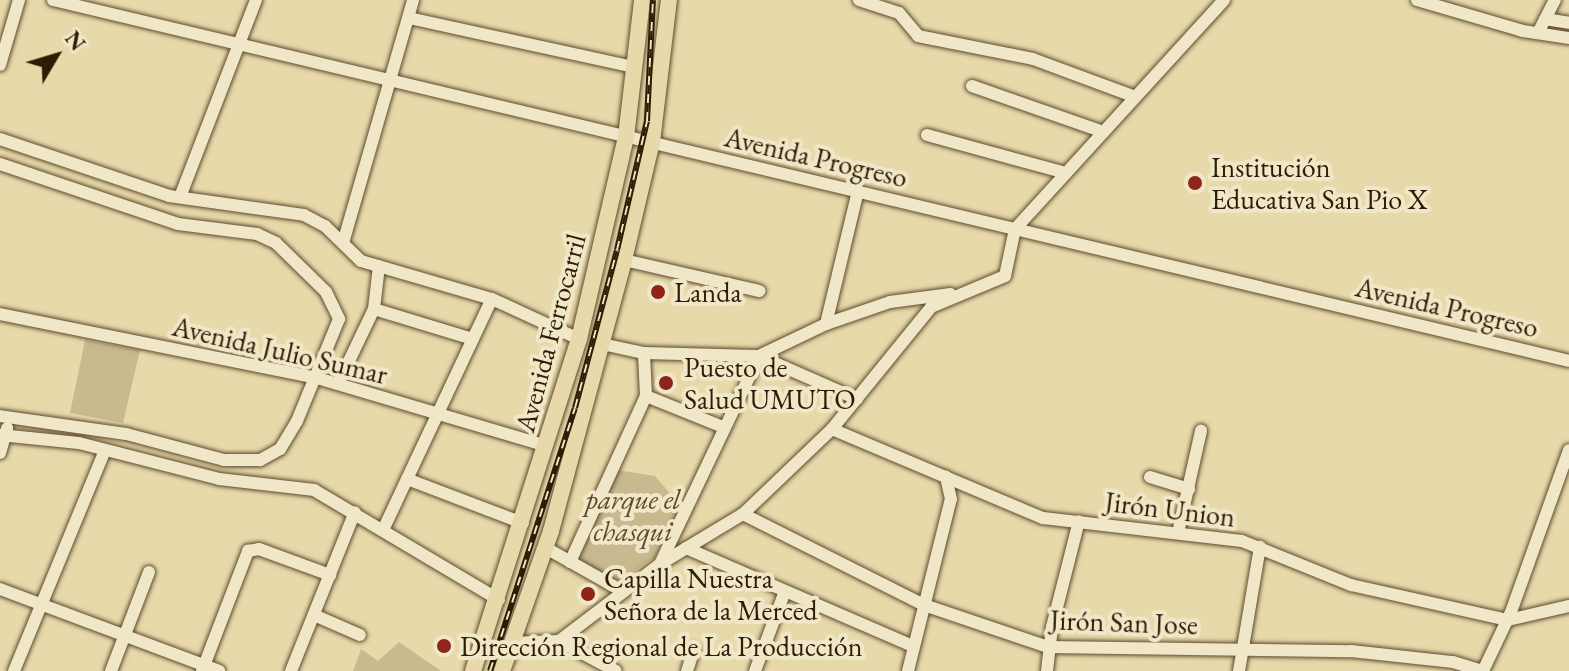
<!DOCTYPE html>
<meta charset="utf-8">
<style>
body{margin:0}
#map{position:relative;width:1569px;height:671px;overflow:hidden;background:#e8d9aa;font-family:"EB Garamond",serif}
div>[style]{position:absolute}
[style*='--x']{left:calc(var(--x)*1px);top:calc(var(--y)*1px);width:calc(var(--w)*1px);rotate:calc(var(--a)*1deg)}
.green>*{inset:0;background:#c9b98e}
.roads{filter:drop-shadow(0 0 2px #5d4b2e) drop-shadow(0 0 2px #5d4b2e)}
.minor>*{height:12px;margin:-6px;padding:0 6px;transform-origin:6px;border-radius:6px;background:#f0e6c8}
.major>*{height:16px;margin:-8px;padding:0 8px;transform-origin:8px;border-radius:8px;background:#e8d9aa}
.rail>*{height:6px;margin-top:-3px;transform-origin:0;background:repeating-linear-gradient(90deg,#f0e6c8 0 9px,#2f1c04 0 18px);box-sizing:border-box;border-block:2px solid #2f1c04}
.dots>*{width:22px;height:22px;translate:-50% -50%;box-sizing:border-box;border:4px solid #f0e6c8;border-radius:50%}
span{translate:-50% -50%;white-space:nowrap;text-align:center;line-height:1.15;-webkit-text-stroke:8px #f0e6c8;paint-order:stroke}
.street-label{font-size:28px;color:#2f1c04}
.poi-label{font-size:28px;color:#2f1c04}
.left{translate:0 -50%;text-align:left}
.park-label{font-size:28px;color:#5d4b2d;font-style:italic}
.north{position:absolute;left:16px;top:16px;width:80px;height:80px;-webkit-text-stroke:6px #f0e6c8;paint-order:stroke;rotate:52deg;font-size:22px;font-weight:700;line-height:32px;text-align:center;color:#2f1c04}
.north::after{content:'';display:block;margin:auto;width:28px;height:36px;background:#2f1c04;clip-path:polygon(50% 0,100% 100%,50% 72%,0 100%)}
</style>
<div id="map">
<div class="green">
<i style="clip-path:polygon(85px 340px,140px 350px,123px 423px,70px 413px)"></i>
<i style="clip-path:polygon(617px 470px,655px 476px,681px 506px,655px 557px,618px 582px,580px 561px,577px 553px)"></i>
<i style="clip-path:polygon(399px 642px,441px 671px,353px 671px,361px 649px,378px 661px)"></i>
</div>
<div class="roads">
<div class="minor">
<i style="--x:53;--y:0;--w:1558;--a:13.39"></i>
<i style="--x:859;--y:0;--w:42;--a:18"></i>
<i style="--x:899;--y:13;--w:30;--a:50"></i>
<i style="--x:918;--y:36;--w:117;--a:11.3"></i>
<i style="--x:1033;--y:59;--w:109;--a:20.4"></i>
<i style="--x:1417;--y:0;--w:110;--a:16.3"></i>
<i style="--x:1523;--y:31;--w:47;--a:8.7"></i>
<i style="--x:409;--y:18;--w:230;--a:12.3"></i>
<i style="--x:1545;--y:19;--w:24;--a:9"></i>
<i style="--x:1538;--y:33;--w:37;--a:-63"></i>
<i style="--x:0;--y:65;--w:68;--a:-73.7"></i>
<i style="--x:972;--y:86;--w:139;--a:19.3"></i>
<i style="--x:927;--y:135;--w:144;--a:15.3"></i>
<i style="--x:0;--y:139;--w:178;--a:18.6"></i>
<i style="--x:169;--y:196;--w:136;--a:8"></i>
<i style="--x:304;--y:215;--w:24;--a:28"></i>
<i style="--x:325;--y:226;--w:50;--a:44.2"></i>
<i style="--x:361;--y:261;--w:136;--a:16.2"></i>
<i style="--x:492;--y:299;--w:96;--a:24.7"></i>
<i style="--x:0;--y:164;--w:188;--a:18.6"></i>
<i style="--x:178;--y:224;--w:80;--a:7.2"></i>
<i style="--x:257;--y:234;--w:21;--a:25"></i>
<i style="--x:276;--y:243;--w:70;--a:44.4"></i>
<i style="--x:326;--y:292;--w:30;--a:64"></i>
<i style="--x:339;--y:319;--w:110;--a:112.4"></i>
<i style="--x:297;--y:421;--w:33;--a:121"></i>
<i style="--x:280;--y:449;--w:23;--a:151"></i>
<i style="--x:260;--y:460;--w:36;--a:180"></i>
<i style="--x:224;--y:460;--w:101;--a:-165.1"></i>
<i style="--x:126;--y:434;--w:127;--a:-171.9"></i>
<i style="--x:180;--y:197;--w:211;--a:-68.9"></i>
<i style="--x:343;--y:243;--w:253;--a:-73.9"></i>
<i style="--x:624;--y:260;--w:139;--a:12.9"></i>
<i style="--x:374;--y:309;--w:103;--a:16.9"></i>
<i style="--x:0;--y:314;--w:323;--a:11.4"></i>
<i style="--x:317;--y:378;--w:239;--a:16.5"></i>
<i style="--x:826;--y:324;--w:137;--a:-76.5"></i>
<i style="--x:602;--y:344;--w:43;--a:12.1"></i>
<i style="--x:644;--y:353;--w:115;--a:1.5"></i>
<i style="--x:759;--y:356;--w:74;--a:-25.5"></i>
<i style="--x:826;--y:324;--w:68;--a:-19"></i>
<i style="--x:890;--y:302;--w:61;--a:-7.6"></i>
<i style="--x:338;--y:384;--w:83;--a:-64.4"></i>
<i style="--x:374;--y:309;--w:43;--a:-83.4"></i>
<i style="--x:646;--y:396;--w:83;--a:21.9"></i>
<i style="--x:832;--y:429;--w:229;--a:22.9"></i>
<i style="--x:1043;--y:518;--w:200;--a:6.6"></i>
<i style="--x:1242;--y:541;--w:118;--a:22"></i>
<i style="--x:1351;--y:585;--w:161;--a:12.6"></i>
<i style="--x:1508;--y:620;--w:63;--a:-12.9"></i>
<i style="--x:0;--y:435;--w:79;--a:5.8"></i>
<i style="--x:79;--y:443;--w:145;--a:14.4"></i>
<i style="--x:219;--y:479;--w:96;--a:6.6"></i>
<i style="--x:314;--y:490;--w:215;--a:30.7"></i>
<i style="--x:0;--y:453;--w:26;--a:-74"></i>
<i style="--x:1150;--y:477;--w:41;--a:17.1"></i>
<i style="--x:407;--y:479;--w:124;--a:20.8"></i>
<i style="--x:743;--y:514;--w:203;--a:26.7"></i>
<i style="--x:924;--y:605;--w:131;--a:18.7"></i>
<i style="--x:1048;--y:647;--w:303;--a:0.8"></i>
<i style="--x:1351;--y:651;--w:103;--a:6.2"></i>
<i style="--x:1453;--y:662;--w:31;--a:17"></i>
<i style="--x:384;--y:528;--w:253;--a:-64.8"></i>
<i style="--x:1178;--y:533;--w:105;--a:-77.3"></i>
<i style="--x:546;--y:548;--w:87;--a:29.5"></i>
<i style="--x:686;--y:548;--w:247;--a:23.4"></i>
<i style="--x:570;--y:562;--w:183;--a:-65.4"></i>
<i style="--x:646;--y:396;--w:43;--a:-92.7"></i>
<i style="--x:660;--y:564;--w:230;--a:-64.5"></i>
<i style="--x:759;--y:356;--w:107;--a:23.7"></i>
<i style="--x:0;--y:589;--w:234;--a:20.5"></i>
<i style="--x:314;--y:615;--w:50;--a:23.5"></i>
<i style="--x:559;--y:641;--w:64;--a:27.8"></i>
<i style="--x:512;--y:643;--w:47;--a:-2.4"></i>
<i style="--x:559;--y:641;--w:127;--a:-37.3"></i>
<i style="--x:660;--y:564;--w:97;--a:-31.1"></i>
<i style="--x:743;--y:514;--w:123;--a:-43.7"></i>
<i style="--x:832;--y:429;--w:157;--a:-50.9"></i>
<i style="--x:931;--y:307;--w:80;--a:-22.7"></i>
<i style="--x:1005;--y:276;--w:48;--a:-78"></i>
<i style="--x:1015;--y:229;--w:310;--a:-47.6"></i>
<i style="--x:14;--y:671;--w:239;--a:-67.6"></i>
<i style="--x:111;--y:671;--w:106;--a:-69"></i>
<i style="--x:202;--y:671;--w:129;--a:-69"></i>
<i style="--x:248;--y:551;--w:11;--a:-10"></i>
<i style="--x:259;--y:549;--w:76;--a:20.1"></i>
<i style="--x:291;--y:671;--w:171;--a:-68.1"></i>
<i style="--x:687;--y:671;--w:22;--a:-72"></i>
<i style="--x:755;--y:671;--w:85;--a:-69.4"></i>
<i style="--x:908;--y:671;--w:177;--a:-76"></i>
<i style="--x:951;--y:499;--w:23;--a:-103"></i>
<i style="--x:1047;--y:671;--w:44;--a:-83.5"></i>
<i style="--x:1052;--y:627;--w:109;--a:-75.7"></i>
<i style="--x:1239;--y:671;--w:126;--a:-80.4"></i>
<i style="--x:1483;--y:671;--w:65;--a:-64.6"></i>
<i style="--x:1511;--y:612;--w:172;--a:-70.3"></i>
</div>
<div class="major">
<i style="--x:473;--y:671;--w:349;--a:-72.3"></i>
<i style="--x:579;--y:339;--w:207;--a:-76.9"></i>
<i style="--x:626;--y:137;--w:138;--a:-83.3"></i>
<i style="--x:502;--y:671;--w:148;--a:-70.7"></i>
<i style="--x:551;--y:531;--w:281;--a:-74.9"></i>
<i style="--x:624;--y:260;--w:121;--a:-76.7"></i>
<i style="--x:652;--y:142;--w:143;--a:-83.2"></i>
</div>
</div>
<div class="rail">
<i style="--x:490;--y:671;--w:276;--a:-72.1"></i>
<i style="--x:575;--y:408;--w:163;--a:-75.1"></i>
<i style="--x:617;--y:250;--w:132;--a:-76.9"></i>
<i style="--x:647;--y:121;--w:121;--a:-87.2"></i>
</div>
<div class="dots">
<i style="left:1195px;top:183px;background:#8f2418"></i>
<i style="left:658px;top:292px;background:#8f2418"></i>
<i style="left:666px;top:383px;background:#8f2418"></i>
<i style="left:588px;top:594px;background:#8f2418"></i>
<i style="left:444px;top:646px;background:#8f2418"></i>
</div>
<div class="street-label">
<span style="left:816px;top:157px;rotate:13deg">Avenida Progreso</span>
<span style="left:1447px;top:307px;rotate:13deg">Avenida Progreso</span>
<span style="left:550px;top:333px;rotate:-75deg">Avenida Ferrocarril</span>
<span style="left:280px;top:350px;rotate:13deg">Avenida Julio Sumar</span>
<span style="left:1170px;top:509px;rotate:7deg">Jirón Union</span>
<span style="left:1124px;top:622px;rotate:2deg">Jirón San Jose</span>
</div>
<div class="poi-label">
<span class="left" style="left:1211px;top:183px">Institución<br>Educativa San Pio X</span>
<span class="left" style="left:674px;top:292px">Landa</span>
<span class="left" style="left:684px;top:383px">Puesto de<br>Salud UMUTO</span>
<span class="left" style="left:604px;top:594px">Capilla Nuestra<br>Señora de la Merced</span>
<span class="left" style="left:460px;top:646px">Dirección Regional de La Producción</span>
</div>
<div class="park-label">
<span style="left:633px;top:515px">parque el<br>chasqui</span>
</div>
<div class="north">N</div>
</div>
